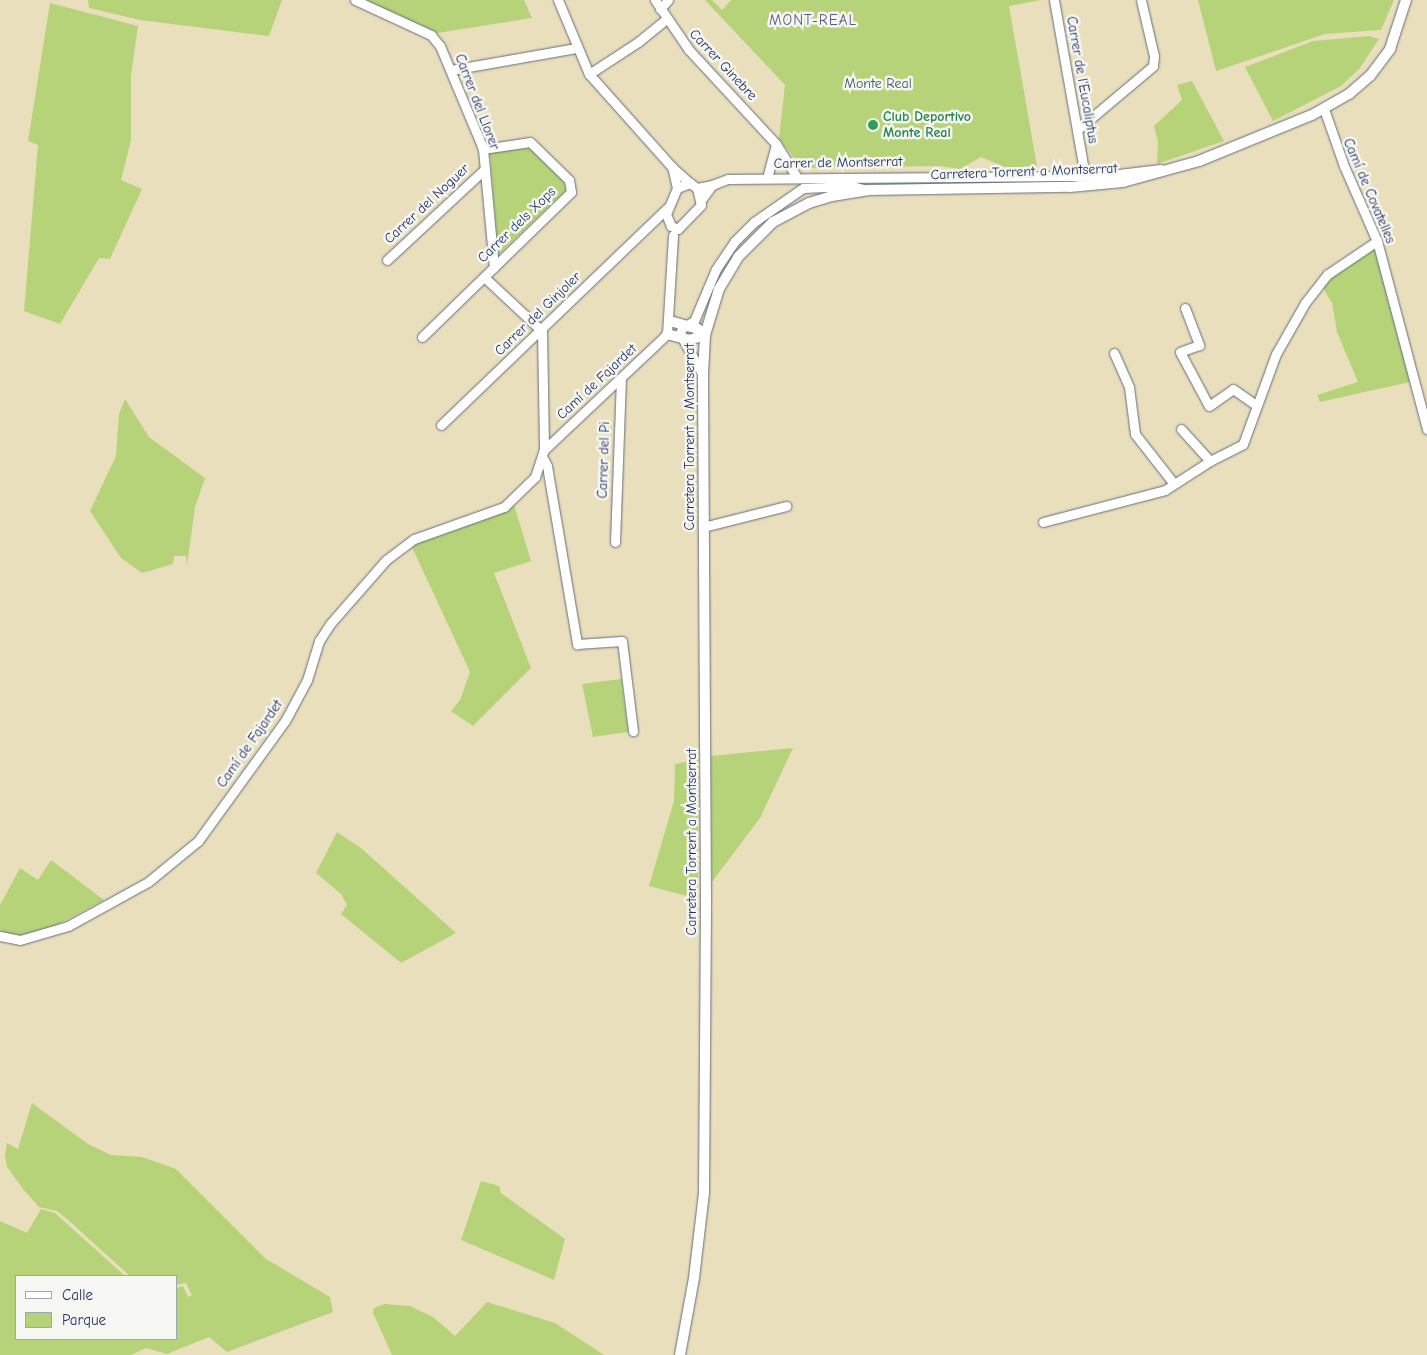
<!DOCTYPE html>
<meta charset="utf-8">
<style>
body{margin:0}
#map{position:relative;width:1427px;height:1355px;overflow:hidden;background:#eadfbc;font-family:"Comic Neue",sans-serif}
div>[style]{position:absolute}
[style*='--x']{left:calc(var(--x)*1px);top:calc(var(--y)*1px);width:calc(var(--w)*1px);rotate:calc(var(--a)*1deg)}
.green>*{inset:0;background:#b6d379}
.roads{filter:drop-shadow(0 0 1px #636d7f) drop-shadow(0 0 1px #636d7f)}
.minor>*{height:9px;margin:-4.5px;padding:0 4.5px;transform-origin:4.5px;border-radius:4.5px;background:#fff}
.major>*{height:10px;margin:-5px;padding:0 5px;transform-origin:5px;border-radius:5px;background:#fff}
.dots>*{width:14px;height:14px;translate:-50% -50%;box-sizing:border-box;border:2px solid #f6f6f2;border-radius:50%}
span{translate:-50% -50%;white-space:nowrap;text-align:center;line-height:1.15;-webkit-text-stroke:5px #f6f6f2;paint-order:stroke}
.street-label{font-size:14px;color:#1b2f5e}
.park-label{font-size:14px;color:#425865}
.leisure-label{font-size:14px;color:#27864d;font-weight:700}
.left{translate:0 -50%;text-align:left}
.neighbourhood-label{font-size:15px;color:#5f5881;letter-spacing:1px}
.legend{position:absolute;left:15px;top:1275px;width:162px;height:65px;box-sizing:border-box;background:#f6f6f2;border:1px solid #9ea6b7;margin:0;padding:6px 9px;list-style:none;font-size:15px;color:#1b2f5e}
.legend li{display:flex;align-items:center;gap:10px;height:25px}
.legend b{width:25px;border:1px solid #9ea6b7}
</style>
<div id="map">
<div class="green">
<i style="clip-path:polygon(88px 0,282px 0,269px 36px,140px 20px,89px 8px)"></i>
<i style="clip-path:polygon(364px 0,524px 0,532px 18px,437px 33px)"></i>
<i style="clip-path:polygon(705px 0,712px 0,722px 10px,731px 0,1041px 0,1009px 6px,1038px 172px,1031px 178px,981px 157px,960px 169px,940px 166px,802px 168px,779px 139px,785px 85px)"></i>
<i style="clip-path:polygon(1198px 0,1394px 0,1381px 30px,1325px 34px,1216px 71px)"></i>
<i style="clip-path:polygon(50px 3px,138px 26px,131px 75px,131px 140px,121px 180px,142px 189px,110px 259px,99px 258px,60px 324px,24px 311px,38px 145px,28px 141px)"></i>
<i style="clip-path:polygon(1369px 36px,1379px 39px,1360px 68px,1341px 86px,1273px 121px,1245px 67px,1313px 41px)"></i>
<i style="clip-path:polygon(1192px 81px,1224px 141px,1157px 164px,1158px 142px,1154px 126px,1182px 100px,1177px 85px)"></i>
<i style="clip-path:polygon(529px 147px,563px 181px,566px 190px,498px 255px,490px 153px)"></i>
<i style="clip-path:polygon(1377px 247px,1410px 382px,1320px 402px,1317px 395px,1358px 382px,1337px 332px,1332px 303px,1321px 285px)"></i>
<i style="clip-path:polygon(125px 399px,149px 437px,205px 478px,195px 507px,187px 566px,186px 556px,174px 556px,173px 564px,142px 573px,121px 558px,90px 511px,116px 456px,119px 414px)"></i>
<i style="clip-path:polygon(514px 505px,531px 561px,494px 573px,531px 668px,473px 726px,451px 711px,460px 700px,470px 672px,411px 545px,481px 521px)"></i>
<i style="clip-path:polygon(621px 679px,628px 732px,593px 737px,582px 684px)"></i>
<i style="clip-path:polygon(793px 748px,760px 818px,712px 882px,711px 756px)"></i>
<i style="clip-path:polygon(698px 759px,698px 899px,649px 886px,674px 801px,675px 764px)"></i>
<i style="clip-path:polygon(337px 832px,361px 848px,456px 933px,401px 963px,341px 914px,347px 905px,341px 894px,316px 873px)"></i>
<i style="clip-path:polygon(51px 860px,104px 900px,42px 933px,19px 936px,0 931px,0 905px,20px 868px,38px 880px)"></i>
<i style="clip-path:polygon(32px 1103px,88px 1144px,111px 1155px,142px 1157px,176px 1169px,266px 1259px,330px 1297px,333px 1312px,227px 1352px,209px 1337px,167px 1354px,146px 1348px,131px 1355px,0 1355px,0 1221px,27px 1233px,41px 1209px,55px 1213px,125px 1276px,16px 1276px,16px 1339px,176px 1339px,176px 1288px,183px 1286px,188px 1297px,192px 1295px,186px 1283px,176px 1285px,176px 1276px,130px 1276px,67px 1219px,57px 1211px,39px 1207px,24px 1190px,7px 1167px,5px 1155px,7px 1143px,18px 1149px)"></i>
<i style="clip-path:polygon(481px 1181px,499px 1186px,501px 1193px,565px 1239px,554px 1280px,461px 1240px)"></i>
<i style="clip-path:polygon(487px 1302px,555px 1323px,604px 1355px,392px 1355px,373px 1313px,374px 1308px,384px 1304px,410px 1306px,433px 1317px,455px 1336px)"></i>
</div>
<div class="roads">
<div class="minor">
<i style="--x:355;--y:0;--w:84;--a:24.7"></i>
<i style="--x:431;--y:35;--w:14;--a:51"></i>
<i style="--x:440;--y:46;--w:112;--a:67.3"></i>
<i style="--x:483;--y:149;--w:119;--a:84.7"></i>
<i style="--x:558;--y:0;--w:80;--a:67.3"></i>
<i style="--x:589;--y:74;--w:125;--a:48.3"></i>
<i style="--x:655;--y:0;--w:60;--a:55.8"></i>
<i style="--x:689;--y:50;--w:128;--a:47.2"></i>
<i style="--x:1054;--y:0;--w:167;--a:80"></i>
<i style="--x:660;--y:9;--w:12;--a:-48"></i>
<i style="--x:451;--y:70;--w:127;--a:-10"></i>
<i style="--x:589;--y:74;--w:59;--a:-33.1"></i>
<i style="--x:638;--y:42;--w:36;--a:-39"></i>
<i style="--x:1324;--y:109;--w:60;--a:70.7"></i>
<i style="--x:1344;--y:166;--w:82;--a:66.3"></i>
<i style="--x:1377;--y:241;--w:195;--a:75.1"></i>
<i style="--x:1077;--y:130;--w:99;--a:-40.1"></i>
<i style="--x:1153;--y:66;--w:10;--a:-84"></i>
<i style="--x:1154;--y:56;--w:57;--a:-103.1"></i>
<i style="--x:767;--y:178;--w:35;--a:-75"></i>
<i style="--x:776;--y:144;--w:40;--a:58"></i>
<i style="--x:690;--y:183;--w:9;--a:36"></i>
<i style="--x:697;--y:188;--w:17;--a:77"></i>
<i style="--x:701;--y:205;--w:33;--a:134"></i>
<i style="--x:678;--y:229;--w:8;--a:-157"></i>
<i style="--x:671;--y:226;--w:13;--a:-113"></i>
<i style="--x:666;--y:214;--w:28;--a:-67"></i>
<i style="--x:677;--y:188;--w:14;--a:-21"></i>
<i style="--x:712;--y:185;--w:17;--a:-21"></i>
<i style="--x:728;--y:179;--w:374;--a:-0.5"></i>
<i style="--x:1102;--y:176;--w:59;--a:-6.8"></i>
<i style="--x:677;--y:188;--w:22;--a:-103"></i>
<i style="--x:672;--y:167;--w:24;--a:42"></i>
<i style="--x:697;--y:188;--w:15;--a:-11"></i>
<i style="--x:712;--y:185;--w:19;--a:126"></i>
<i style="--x:387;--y:260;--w:134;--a:-42.9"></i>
<i style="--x:484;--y:277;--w:79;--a:43"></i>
<i style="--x:542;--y:331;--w:119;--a:89"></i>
<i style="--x:1185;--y:308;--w:40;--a:69"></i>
<i style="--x:1199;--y:345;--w:20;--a:160"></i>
<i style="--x:1180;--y:352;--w:61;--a:61.8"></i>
<i style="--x:1209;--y:406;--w:29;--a:-35"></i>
<i style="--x:1233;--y:389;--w:29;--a:35"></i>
<i style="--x:422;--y:337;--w:208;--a:-44.2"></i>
<i style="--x:571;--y:192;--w:12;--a:-99"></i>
<i style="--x:569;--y:180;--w:54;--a:-135.7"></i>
<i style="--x:530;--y:142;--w:48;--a:171.5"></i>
<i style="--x:1114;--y:353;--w:37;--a:66"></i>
<i style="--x:1129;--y:387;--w:47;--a:82.7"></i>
<i style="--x:1135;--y:434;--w:63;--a:52"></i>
<i style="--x:703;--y:375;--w:47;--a:-119.3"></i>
<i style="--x:680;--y:334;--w:6;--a:-72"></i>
<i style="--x:682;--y:328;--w:14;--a:-30"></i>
<i style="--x:694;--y:321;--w:56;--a:-67.1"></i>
<i style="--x:716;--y:269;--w:34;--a:-56"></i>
<i style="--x:735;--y:241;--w:27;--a:-45"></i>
<i style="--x:754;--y:222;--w:60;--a:-34.8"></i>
<i style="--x:803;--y:188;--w:49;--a:-2.3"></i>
<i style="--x:852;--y:186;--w:16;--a:15"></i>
<i style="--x:441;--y:425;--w:313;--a:-43.8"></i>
<i style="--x:1181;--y:429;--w:43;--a:47.8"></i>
<i style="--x:543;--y:458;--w:9;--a:63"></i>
<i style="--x:547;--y:466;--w:181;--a:80.4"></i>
<i style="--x:577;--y:644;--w:45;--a:-3.8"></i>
<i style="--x:622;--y:641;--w:91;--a:83"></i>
<i style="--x:1043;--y:522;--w:126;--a:-14.7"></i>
<i style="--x:1165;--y:490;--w:54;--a:-32.8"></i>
<i style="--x:1210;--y:461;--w:37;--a:-27"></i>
<i style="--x:1243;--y:444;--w:96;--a:-69.9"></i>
<i style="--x:1276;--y:354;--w:59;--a:-60.4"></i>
<i style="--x:1305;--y:303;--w:37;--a:-52"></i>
<i style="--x:1328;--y:274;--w:59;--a:-34"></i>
<i style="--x:703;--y:527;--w:86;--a:-14.2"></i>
<i style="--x:615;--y:542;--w:163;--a:-87.9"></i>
<i style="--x:0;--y:936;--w:20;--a:11"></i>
<i style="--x:20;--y:940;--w:50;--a:-16.3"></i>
<i style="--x:68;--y:926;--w:91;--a:-28.8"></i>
<i style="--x:148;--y:882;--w:65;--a:-39.4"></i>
<i style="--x:198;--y:841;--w:148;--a:-54.1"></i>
<i style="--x:285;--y:721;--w:47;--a:-61.8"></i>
<i style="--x:307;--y:680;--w:41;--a:-72.9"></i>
<i style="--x:319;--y:641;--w:20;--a:-57"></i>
<i style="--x:330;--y:624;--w:85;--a:-48.8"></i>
<i style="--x:386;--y:560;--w:35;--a:-37"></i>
<i style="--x:414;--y:539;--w:96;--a:-19.6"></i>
<i style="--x:504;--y:507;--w:43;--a:-44.1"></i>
<i style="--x:535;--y:477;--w:28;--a:-72"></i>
<i style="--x:544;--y:450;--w:169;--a:-43.3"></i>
<i style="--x:667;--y:334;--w:99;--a:-86.5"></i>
</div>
<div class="major">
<i style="--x:670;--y:321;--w:29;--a:16"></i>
<i style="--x:698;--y:329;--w:9;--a:41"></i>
<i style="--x:667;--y:334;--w:23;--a:15"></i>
<i style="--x:689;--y:340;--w:17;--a:-17"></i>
<i style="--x:680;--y:1355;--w:78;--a:-79.7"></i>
<i style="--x:694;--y:1278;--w:86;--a:-83.3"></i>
<i style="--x:704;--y:1193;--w:293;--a:-89.6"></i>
<i style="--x:706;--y:900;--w:525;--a:-90.33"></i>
<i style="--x:703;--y:375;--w:40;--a:-87.1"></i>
<i style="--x:705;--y:335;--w:48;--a:-73.1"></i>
<i style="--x:719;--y:289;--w:37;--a:-59"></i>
<i style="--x:738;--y:257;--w:49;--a:-45"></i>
<i style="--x:773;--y:222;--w:41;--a:-27.8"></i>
<i style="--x:809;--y:203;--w:24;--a:-17"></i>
<i style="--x:832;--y:196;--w:36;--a:-9"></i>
<i style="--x:868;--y:190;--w:202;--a:-0.9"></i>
<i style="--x:1070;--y:187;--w:53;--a:-5.4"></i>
<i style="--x:1123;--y:182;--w:79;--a:-15.4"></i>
<i style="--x:1199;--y:161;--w:122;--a:-22.2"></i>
<i style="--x:1312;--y:115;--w:43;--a:-29.6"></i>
<i style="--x:1349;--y:94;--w:28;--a:-41"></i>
<i style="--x:1370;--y:76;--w:34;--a:-53"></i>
<i style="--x:1390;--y:49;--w:52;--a:-71.9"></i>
</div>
</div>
<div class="dots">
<i style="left:873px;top:125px;background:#2e9e5b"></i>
</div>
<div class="street-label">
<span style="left:723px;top:65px;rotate:47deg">Carrer Ginebre</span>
<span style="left:1082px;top:80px;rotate:80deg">Carrer de l'Eucaliptus</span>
<span style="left:477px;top:102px;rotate:69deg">Carrer del Llorer</span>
<span style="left:838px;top:163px;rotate:-1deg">Carrer de Montserrat</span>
<span style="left:1024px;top:172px;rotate:-2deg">Carretera Torrent a Montserrat</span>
<span style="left:1369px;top:191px;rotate:67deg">Camí de Covatelles</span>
<span style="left:427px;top:204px;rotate:-43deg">Carrer del Noguer</span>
<span style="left:517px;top:225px;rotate:-44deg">Carrer dels Xops</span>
<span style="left:538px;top:314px;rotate:-44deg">Carrer del Ginjoler</span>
<span style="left:597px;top:382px;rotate:-43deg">Camí de Fajardet</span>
<span style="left:690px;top:437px;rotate:-90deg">Carretera Torrent a Montserrat</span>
<span style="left:604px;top:460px;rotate:-88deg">Carrer del Pi</span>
<span style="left:250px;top:744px;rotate:-55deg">Camí de Fajardet</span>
<span style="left:692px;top:842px;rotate:-90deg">Carretera Torrent a Montserrat</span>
</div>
<div class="park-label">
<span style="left:878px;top:84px">Monte Real</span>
</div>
<div class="leisure-label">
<span class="left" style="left:883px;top:125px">Club Deportivo<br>Monte Real</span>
</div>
<div class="neighbourhood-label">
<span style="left:813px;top:21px">MONT-REAL</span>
</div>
<ul class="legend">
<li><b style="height:6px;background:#fff"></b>Calle</li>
<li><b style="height:14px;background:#b6d379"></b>Parque</li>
</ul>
</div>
